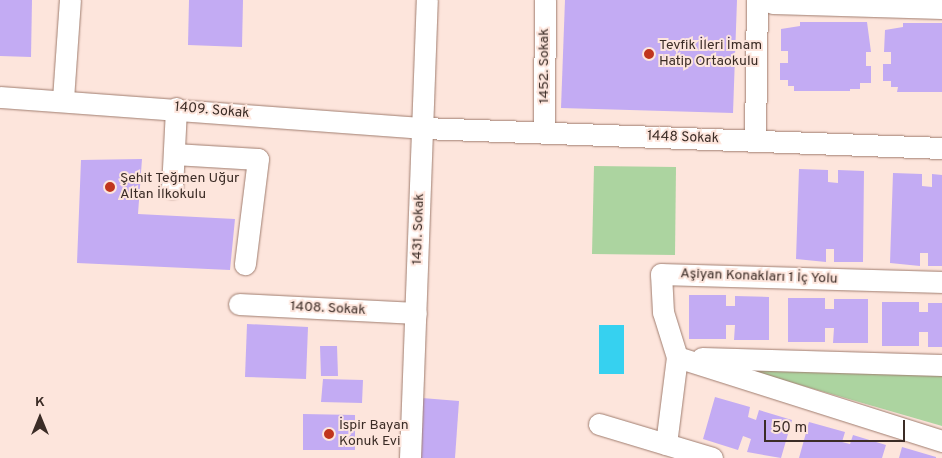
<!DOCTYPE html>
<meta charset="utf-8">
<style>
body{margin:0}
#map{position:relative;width:942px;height:458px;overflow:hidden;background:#fde5dc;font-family:Overpass,sans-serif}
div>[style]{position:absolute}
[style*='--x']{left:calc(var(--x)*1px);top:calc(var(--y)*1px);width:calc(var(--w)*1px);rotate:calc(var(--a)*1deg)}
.green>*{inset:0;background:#acd4a0}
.water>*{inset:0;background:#36d1f0}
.building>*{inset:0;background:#c3abf3}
.roads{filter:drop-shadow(0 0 1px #a07d6f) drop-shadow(0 0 1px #a07d6f)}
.minor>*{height:21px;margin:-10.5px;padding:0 10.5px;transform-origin:10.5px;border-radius:10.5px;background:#fff}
.dots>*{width:14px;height:14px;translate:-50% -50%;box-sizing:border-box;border:2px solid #fde5dc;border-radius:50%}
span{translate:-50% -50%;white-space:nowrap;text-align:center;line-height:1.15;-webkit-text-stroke:4px #fde5dc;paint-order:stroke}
.poi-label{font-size:14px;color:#3b2c26}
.left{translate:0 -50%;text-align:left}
.street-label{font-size:14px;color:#3b2c26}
.north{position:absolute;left:15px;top:393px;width:50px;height:50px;-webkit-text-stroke:4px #fde5dc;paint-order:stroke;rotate:0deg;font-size:14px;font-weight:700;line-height:20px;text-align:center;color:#3b2c26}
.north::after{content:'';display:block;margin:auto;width:18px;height:22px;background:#3b2c26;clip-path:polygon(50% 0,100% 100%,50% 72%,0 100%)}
.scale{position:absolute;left:764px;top:420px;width:141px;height:22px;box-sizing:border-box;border:2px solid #3b2c26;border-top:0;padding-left:6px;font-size:15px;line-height:18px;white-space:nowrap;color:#3b2c26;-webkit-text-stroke:4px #fde5dc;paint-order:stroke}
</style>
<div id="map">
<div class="green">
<i style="clip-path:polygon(594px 166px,676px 167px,675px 255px,592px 254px)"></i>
<i style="clip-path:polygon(727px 364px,942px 373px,942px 426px)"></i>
</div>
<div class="water">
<i style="clip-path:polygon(599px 325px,624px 325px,624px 374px,599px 374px)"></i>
</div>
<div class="building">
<i style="clip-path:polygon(0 0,32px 0,31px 57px,0 56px)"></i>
<i style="clip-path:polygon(189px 0,243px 0,242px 47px,188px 45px)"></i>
<i style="clip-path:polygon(565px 0,737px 0,733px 113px,561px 108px)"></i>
<i style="clip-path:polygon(800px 22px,867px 22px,871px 52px,866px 52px,866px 66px,871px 66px,871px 83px,860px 83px,860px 89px,850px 89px,850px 91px,794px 91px,794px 86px,788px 86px,788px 80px,780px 80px,780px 63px,788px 63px,788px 51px,781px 51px,781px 29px,800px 26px)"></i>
<i style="clip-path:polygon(903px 23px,942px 23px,942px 92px,897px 92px,898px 87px,891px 87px,891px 81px,883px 81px,883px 64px,891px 64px,891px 52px,884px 52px,885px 30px,903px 27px)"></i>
<i style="clip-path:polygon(142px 159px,138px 214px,235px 219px,230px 270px,77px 263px,81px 160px)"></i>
<i style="clip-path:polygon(799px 169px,828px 170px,828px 182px,838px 183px,838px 170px,864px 171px,863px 262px,834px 262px,834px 249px,826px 249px,826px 262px,796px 259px)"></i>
<i style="clip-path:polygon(893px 173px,922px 174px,922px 186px,932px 187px,932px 174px,942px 175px,942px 266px,928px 266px,928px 253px,920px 253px,920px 266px,890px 263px)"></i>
<i style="clip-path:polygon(689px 295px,726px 295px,726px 306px,735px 306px,735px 296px,769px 297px,769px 340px,734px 340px,735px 325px,726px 325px,726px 339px,689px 339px)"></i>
<i style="clip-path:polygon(788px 298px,825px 298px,825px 309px,834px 309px,834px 299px,868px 299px,868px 343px,833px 343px,834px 328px,825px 328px,825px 342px,788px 342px)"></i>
<i style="clip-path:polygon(882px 302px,919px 302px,919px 312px,928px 312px,928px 303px,942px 303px,942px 347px,928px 347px,928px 332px,919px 332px,919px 346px,882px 346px)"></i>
<i style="clip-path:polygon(247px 324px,308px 327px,306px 379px,245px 377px)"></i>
<i style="clip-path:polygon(320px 346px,337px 346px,338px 376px,321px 376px)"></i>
<i style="clip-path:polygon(323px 379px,363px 380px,362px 403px,321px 402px)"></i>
<i style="clip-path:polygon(715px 397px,750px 407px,748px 417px,756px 420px,759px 410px,792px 420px,781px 458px,747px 452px,751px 439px,743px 436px,738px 450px,703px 439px)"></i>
<i style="clip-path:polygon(422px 398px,459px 401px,455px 458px,417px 458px)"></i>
<i style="clip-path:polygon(303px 414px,355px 415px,355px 450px,303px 450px)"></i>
<i style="clip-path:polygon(809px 422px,845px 432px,842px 442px,850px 444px,853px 435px,886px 445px,882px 458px,799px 458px)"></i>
<i style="clip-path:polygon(902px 447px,936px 457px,936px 458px,899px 458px)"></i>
</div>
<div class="roads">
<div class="minor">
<i style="--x:773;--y:0;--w:3;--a:90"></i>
<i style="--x:773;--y:3;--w:169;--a:1.7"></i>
<i style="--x:0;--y:97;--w:425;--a:4.2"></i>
<i style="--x:424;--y:128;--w:518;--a:2.21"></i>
<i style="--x:63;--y:99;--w:99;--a:-86"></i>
<i style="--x:544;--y:132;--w:132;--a:-89.6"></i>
<i style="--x:755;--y:140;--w:140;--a:-89.2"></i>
<i style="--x:174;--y:154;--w:84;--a:3.4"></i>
<i style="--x:258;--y:159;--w:106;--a:97.1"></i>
<i style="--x:172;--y:188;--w:80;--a:-87.1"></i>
<i style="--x:239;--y:304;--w:177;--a:2.9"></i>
<i style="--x:677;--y:357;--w:278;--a:17.6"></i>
<i style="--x:702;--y:358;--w:240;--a:1.7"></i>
<i style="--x:599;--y:424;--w:118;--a:16.7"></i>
<i style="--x:666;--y:444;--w:88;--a:-82.8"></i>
<i style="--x:677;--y:357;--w:47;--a:-107.3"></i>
<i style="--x:663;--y:312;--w:38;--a:-93"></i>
<i style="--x:661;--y:274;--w:281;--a:1.6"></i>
<i style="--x:410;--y:458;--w:458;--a:-87.9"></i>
</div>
</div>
<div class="dots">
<i style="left:649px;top:54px;background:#c0351d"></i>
<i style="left:110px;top:187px;background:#c0351d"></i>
<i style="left:329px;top:434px;background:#c0351d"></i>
</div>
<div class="poi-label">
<span class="left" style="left:659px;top:54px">Tevfik İleri İmam<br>Hatip Ortaokulu</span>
<span class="left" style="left:120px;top:187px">Şehit Teğmen Uğur<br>Altan İlkokulu</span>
<span class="left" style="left:339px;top:434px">İspir Bayan<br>Konuk Evi</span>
</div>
<div class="street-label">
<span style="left:545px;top:66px;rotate:-90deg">1452. Sokak</span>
<span style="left:212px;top:111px;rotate:5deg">1409. Sokak</span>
<span style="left:683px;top:138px;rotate:2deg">1448 Sokak</span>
<span style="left:419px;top:229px;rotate:-88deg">1431. Sokak</span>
<span style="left:759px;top:277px;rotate:2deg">Aşiyan Konakları 1 İç Yolu</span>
<span style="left:328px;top:309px;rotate:3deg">1408. Sokak</span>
</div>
<div class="north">K</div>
<div class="scale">50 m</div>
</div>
